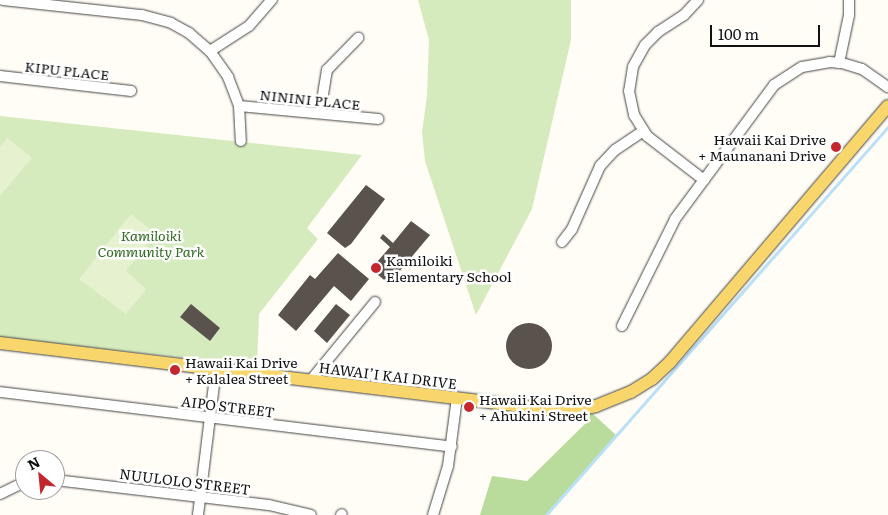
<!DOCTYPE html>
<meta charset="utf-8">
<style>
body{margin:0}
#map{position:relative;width:888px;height:515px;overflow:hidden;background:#fffdf5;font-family:Literata,serif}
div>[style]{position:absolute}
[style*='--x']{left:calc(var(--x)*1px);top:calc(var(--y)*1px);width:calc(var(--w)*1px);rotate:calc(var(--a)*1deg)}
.green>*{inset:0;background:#d5ebbd}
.forest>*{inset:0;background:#b9dc9c}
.pitch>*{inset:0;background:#e6f2cf}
.stream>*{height:2.5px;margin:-1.25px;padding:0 1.25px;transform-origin:1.25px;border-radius:1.25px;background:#b9e0f7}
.building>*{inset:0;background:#5a524d}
.round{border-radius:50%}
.roads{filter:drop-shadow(0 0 1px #444) drop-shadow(0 0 1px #444)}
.minor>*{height:10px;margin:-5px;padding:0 5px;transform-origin:5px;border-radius:5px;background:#fff}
.major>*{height:12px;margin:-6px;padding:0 6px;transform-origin:6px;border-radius:6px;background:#f9d66b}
.dots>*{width:14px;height:14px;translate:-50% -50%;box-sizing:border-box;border:2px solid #fff;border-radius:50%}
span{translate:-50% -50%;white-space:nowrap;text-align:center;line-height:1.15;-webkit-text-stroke:5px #fff;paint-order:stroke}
.street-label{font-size:14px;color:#111}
.poi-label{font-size:14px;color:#111}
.right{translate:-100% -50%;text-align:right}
.left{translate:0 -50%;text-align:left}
.park-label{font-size:14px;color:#2f6b1f;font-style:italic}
.north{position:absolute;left:15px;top:450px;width:50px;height:50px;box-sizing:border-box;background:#fff;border:1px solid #a0a0a0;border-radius:50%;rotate:332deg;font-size:14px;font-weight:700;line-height:20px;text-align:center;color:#111}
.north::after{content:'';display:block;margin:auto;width:18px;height:22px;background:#c4262e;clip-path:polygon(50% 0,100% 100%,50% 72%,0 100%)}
.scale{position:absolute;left:710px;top:25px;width:110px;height:22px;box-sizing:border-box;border:2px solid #111;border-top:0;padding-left:6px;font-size:15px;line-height:18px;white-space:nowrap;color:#111;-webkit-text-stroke:4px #fff;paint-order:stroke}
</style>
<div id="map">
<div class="green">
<i style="clip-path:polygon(418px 0,571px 0,571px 40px,532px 209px,476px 315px,425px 161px,422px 132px,427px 96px,429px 40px)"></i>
<i style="clip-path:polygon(0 116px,362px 155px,307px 228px,318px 239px,259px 314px,257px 366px,0 337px)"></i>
</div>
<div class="forest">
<i style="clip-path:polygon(592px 413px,616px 435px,546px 515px,480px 515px,492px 476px,527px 481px,587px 422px,586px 414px)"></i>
</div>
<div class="pitch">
<i style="clip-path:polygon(7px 138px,32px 158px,0 196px,0 147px)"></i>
<i style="clip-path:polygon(131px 214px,156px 234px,126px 271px,146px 289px,126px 314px,79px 279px)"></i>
</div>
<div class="stream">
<i style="--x:546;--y:515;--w:517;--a:-48.61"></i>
</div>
<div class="building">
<i style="clip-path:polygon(366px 185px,385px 199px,351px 244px,345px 248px,327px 233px)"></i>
<i style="clip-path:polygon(411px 221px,430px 235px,389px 284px,371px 269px,390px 247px,380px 238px,383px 234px,393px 243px)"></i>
<i style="clip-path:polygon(338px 253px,369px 279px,351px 301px,334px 286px,296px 331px,278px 315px,310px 275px,315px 279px)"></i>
<i style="clip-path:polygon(191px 304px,220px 328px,210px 341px,180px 317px)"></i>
<i style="clip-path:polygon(336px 304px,350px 315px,327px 343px,314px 331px)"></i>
<i class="round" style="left:506px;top:323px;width:46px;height:46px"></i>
</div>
<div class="roads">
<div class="minor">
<i style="--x:3;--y:0;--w:140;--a:6.2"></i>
<i style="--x:142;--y:15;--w:30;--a:15"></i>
<i style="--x:171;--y:23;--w:21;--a:29"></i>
<i style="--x:189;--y:33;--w:28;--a:41"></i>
<i style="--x:210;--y:51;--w:32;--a:55"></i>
<i style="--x:228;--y:77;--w:31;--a:69"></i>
<i style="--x:239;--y:106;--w:35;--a:87"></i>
<i style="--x:698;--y:0;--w:21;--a:133"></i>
<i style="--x:684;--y:15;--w:31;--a:147"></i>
<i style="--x:658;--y:32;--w:18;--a:135"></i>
<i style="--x:645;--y:45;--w:25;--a:119"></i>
<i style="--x:633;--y:67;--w:24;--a:99"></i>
<i style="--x:629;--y:91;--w:25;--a:78"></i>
<i style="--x:634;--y:115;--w:25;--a:58"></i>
<i style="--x:647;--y:136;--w:72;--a:37.7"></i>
<i style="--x:210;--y:51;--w:46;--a:-32.7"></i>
<i style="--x:249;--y:26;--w:35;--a:-49"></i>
<i style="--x:839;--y:63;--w:49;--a:-78.2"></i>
<i style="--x:849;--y:15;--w:15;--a:-90"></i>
<i style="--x:0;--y:76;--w:132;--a:6.5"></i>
<i style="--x:239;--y:106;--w:140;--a:5.3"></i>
<i style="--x:320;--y:113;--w:44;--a:-80.8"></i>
<i style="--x:327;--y:70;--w:45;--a:-45.9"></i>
<i style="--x:562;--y:242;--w:16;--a:-52"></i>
<i style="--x:572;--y:229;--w:69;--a:-66"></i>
<i style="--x:600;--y:166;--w:22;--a:-47"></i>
<i style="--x:615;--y:150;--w:34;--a:-34"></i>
<i style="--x:622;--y:326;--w:119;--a:-63.6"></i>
<i style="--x:675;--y:219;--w:167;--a:-53.5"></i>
<i style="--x:774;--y:85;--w:33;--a:-33"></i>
<i style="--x:802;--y:67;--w:27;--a:-10"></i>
<i style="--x:829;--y:62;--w:13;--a:4"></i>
<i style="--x:842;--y:63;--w:21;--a:17"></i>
<i style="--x:862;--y:69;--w:32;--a:35"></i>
<i style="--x:311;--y:380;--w:101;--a:-50.6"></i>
<i style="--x:0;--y:392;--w:455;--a:6.9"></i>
<i style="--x:55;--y:480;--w:215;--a:6.7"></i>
<i style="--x:269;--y:505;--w:43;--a:13.4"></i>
<i style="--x:0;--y:494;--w:28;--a:-26"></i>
<i style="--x:198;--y:515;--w:148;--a:-83"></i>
<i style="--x:341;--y:515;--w:1;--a:-45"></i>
<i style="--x:433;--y:515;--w:51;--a:-73"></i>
<i style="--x:448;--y:466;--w:69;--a:-82.5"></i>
</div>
<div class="major">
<i style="--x:0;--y:343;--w:550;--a:6.89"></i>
<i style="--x:546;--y:409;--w:26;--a:2"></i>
<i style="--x:572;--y:410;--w:24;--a:-9"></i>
<i style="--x:596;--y:406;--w:38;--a:-22"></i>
<i style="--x:631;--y:392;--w:25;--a:-32"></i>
<i style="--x:652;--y:379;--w:25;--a:-43"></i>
<i style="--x:670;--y:362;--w:336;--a:-49.6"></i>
</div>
</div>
<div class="dots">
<i style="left:836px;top:147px;background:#c4262e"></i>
<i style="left:376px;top:268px;background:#c4262e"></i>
<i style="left:175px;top:370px;background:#c4262e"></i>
<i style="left:469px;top:407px;background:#c4262e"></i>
</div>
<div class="street-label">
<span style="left:67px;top:70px;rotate:6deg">KIPU PLACE</span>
<span style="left:310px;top:99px;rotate:6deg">NININI PLACE</span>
<span style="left:388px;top:375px;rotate:7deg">HAWAI’I KAI DRIVE</span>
<span style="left:228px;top:406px;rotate:7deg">AIPO STREET</span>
<span style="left:185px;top:481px;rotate:7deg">NUULOLO STREET</span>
</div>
<div class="poi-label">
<span class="right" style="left:826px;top:147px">Hawaii Kai Drive<br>+ Maunanani Drive</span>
<span class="left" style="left:386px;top:268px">Kamiloiki<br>Elementary School</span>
<span class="left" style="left:185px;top:370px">Hawaii Kai Drive<br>+ Kalalea Street</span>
<span class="left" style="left:479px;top:407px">Hawaii Kai Drive<br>+ Ahukini Street</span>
</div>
<div class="park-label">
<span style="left:151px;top:243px">Kamiloiki<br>Community Park</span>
</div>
<div class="north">N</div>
<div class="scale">100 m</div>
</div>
